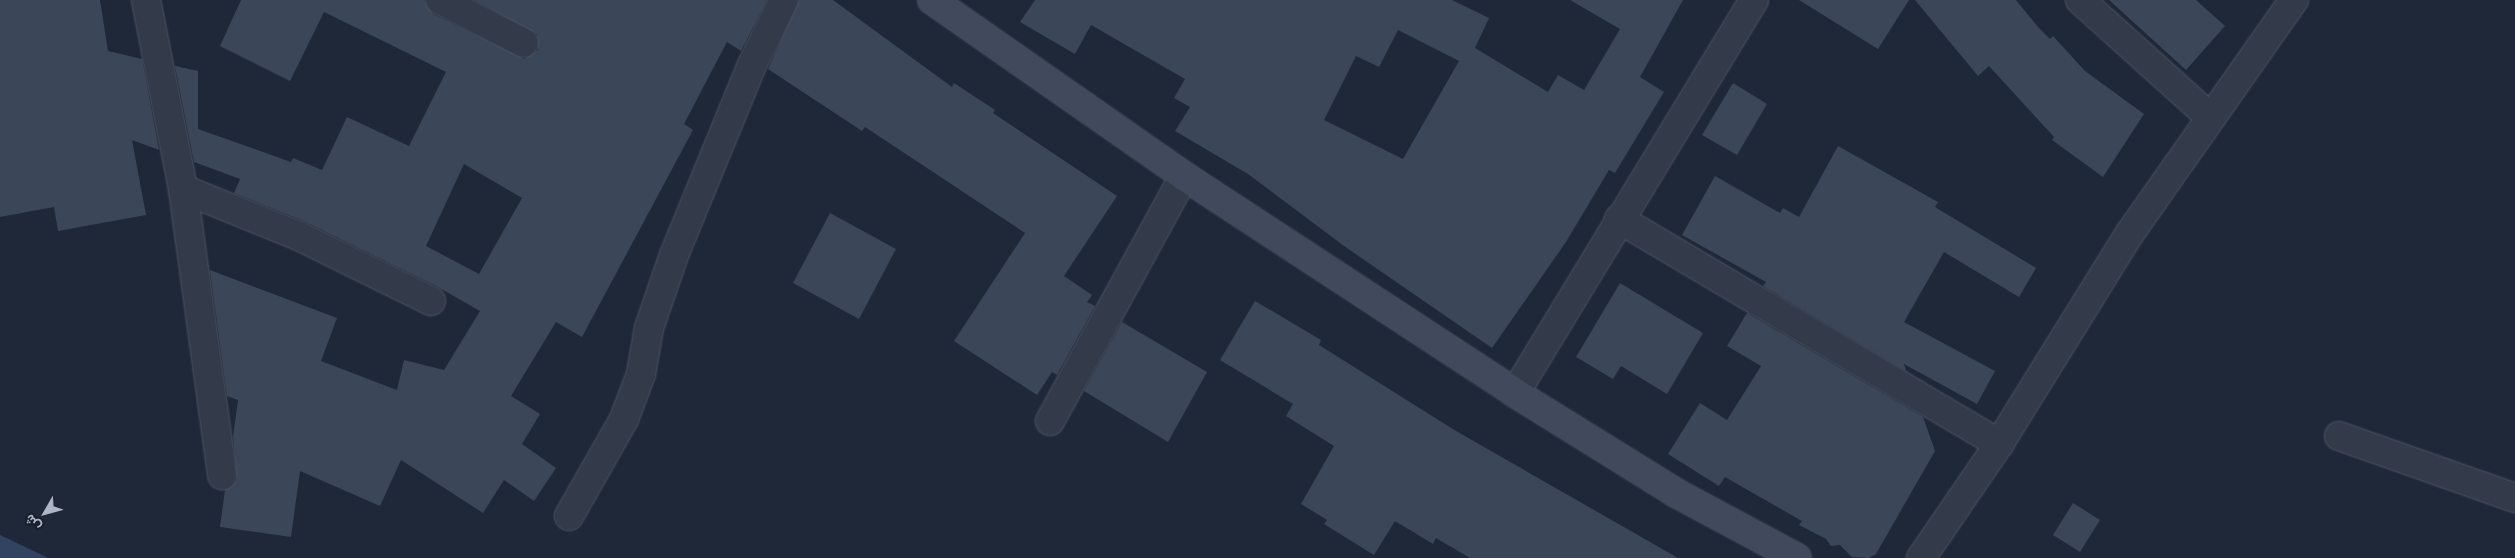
<!DOCTYPE html>
<meta charset="utf-8">
<style>
body{margin:0}
#map{position:relative;width:2515px;height:558px;overflow:hidden;background:#1f2839;font-family:Karla,Vazirmatn,sans-serif}
div>[style]{position:absolute}
[style*='--x']{left:calc(var(--x)*1px);top:calc(var(--y)*1px);width:calc(var(--w)*1px);rotate:calc(var(--a)*1deg)}
.water>*{inset:0;background:#324261}
.building>*{inset:0;background:#3b4659}
.roads{filter:drop-shadow(0 0 1px #4d5564) drop-shadow(0 0 1px #4d5564)}
.street>*{height:28px;margin:-14px;padding:0 14px;transform-origin:14px;border-radius:14px;background:#333a49}
.secondary>*{height:28px;margin:-14px;padding:0 14px;transform-origin:14px;border-radius:14px;background:#41495c}
span{translate:-50% -50%;white-space:nowrap;text-align:center;line-height:1.15;-webkit-text-stroke:5px #19202d;paint-order:stroke}
.north{position:absolute;left:20px;top:488px;width:50px;height:50px;-webkit-text-stroke:4px #19202d;paint-order:stroke;rotate:232deg;font-size:14px;font-weight:700;line-height:20px;text-align:center;color:#adb5c6}
.north::after{content:'';display:block;margin:auto;width:18px;height:22px;background:#adb5c6;clip-path:polygon(50% 0,100% 100%,50% 72%,0 100%)}
</style>
<div id="map">
<div class="water">
<i style="clip-path:polygon(0 535px,40px 554px,48px 558px,0 558px)"></i>
</div>
<div class="building">
<i style="clip-path:polygon(0 0,100px 0,108px 51px,142px 59px,159px 150px,132px 140px,146px 215px,58px 231px,54px 207px,0 217px)"></i>
<i style="clip-path:polygon(evenodd,241px 0,424px 0,433px 14px,524px 59px,538px 50px,537px 34px,474px 0,767px 0,741px 51px,727px 42px,684px 124px,693px 130px,582px 337px,556px 322px,511px 396px,540px 414px,522px 444px,556px 468px,534px 501px,504px 480px,483px 513px,401px 460px,380px 506px,300px 471px,291px 537px,220px 527px,225px 490px,237px 480px,233px 437px,238px 400px,227px 396px,210px 270px,337px 318px,321px 361px,397px 390px,404px 360px,444px 370px,480px 311px,438px 287px,306px 222px,234px 193px,240px 179px,194px 162px,175px 66px,198px 71px,198px 129px,291px 162px,293px 158px,322px 170px,347px 117px,409px 146px,446px 72px,324px 12px,290px 81px,220px 46px,241px 0,464px 164px,522px 198px,479px 274px,426px 246px,464px 164px)"></i>
<i style="clip-path:polygon(799px 0,833px 0,952px 87px,954px 83px,995px 110px,993px 113px,1117px 196px,1064px 276px,1092px 295px,1087px 302px,1095px 306px,1057px 375px,1052px 372px,1037px 395px,954px 341px,1025px 233px,865px 127px,862px 131px,768px 69px)"></i>
<i style="clip-path:polygon(evenodd,1035px 0,1452px 0,1489px 18px,1475px 48px,1548px 92px,1558px 75px,1584px 90px,1620px 29px,1570px 0,1683px 0,1640px 77px,1664px 92px,1615px 173px,1609px 170px,1566px 242px,1492px 348px,1344px 246px,1248px 174px,1175px 131px,1190px 107px,1174px 98px,1185px 79px,1091px 25px,1075px 54px,1020px 22px,1035px 0,1398px 30px,1459px 61px,1403px 159px,1324px 120px,1356px 56px,1379px 67px,1398px 30px)"></i>
<i style="clip-path:polygon(1799px 0,1909px 0,1878px 49px)"></i>
<i style="clip-path:polygon(1915px 0,2016px 0,2038px 27px,2050px 39px,2053px 36px,2085px 71px,2144px 114px,2103px 177px,2052px 140px,2054px 137px,1989px 66px,1978px 76px)"></i>
<i style="clip-path:polygon(2109px 0,2196px 0,2225px 26px,2186px 70px)"></i>
<i style="clip-path:polygon(1733px 83px,1767px 104px,1737px 155px,1702px 135px)"></i>
<i style="clip-path:polygon(1838px 146px,1938px 202px,1935px 207px,2036px 268px,2019px 297px,1944px 252px,1904px 322px,1995px 371px,1977px 404px,1904px 364px,1906px 371px,1763px 286px,1766px 282px,1682px 235px,1715px 176px,1780px 213px,1783px 208px,1799px 217px)"></i>
<i style="clip-path:polygon(830px 213px,896px 249px,859px 319px,793px 283px)"></i>
<i style="clip-path:polygon(1620px 283px,1703px 333px,1667px 394px,1621px 366px,1613px 379px,1576px 357px)"></i>
<i style="clip-path:polygon(1255px 301px,1321px 340px,1319px 345px,1456px 431px,1678px 558px,1470px 558px,1436px 538px,1433px 544px,1395px 521px,1374px 555px,1324px 524px,1327px 520px,1301px 504px,1334px 446px,1286px 416px,1293px 404px,1220px 360px)"></i>
<i style="clip-path:polygon(1747px 313px,1923px 417px,1935px 451px,1876px 554px,1869px 558px,1852px 557px,1840px 545px,1831px 546px,1826px 539px,1799px 525px,1802px 521px,1725px 477px,1719px 486px,1668px 454px,1700px 403px,1727px 420px,1761px 366px,1727px 346px)"></i>
<i style="clip-path:polygon(1122px 322px,1207px 372px,1168px 442px,1084px 391px)"></i>
<i style="clip-path:polygon(2073px 503px,2100px 520px,2080px 552px,2053px 535px)"></i>
</div>
<div class="roads">
<div class="street">
<i style="--x:146;--y:0;--w:193;--a:78.9"></i>
<i style="--x:183;--y:189;--w:289;--a:82.2"></i>
<i style="--x:440;--y:0;--w:94;--a:27.1"></i>
<i style="--x:2080;--y:0;--w:176;--a:42"></i>
<i style="--x:183;--y:189;--w:125;--a:22.1"></i>
<i style="--x:299;--y:236;--w:147;--a:26.2"></i>
<i style="--x:1619;--y:219;--w:442;--a:30.6"></i>
<i style="--x:1515;--y:393;--w:460;--a:-58.7"></i>
<i style="--x:1050;--y:421;--w:279;--a:-61.3"></i>
<i style="--x:2339;--y:436;--w:187;--a:19.4"></i>
<i style="--x:569;--y:516;--w:112;--a:-60.4"></i>
<i style="--x:624;--y:419;--w:48;--a:-69.3"></i>
<i style="--x:641;--y:374;--w:47;--a:-80.1"></i>
<i style="--x:649;--y:328;--w:77;--a:-71.1"></i>
<i style="--x:674;--y:255;--w:205;--a:-67.7"></i>
<i style="--x:752;--y:65;--w:72;--a:-63.8"></i>
<i style="--x:1921;--y:558;--w:138;--a:-55.6"></i>
<i style="--x:1999;--y:444;--w:248;--a:-58.2"></i>
<i style="--x:2130;--y:233;--w:285;--a:-54.9"></i>
</div>
<div class="secondary">
<i style="--x:932;--y:0;--w:307;--a:34.9"></i>
<i style="--x:1184;--y:176;--w:396;--a:33.2"></i>
<i style="--x:1515;--y:393;--w:190;--a:31.8"></i>
<i style="--x:1676;--y:493;--w:137;--a:28.2"></i>
</div>
</div>
<div class="north">ش</div>
</div>
